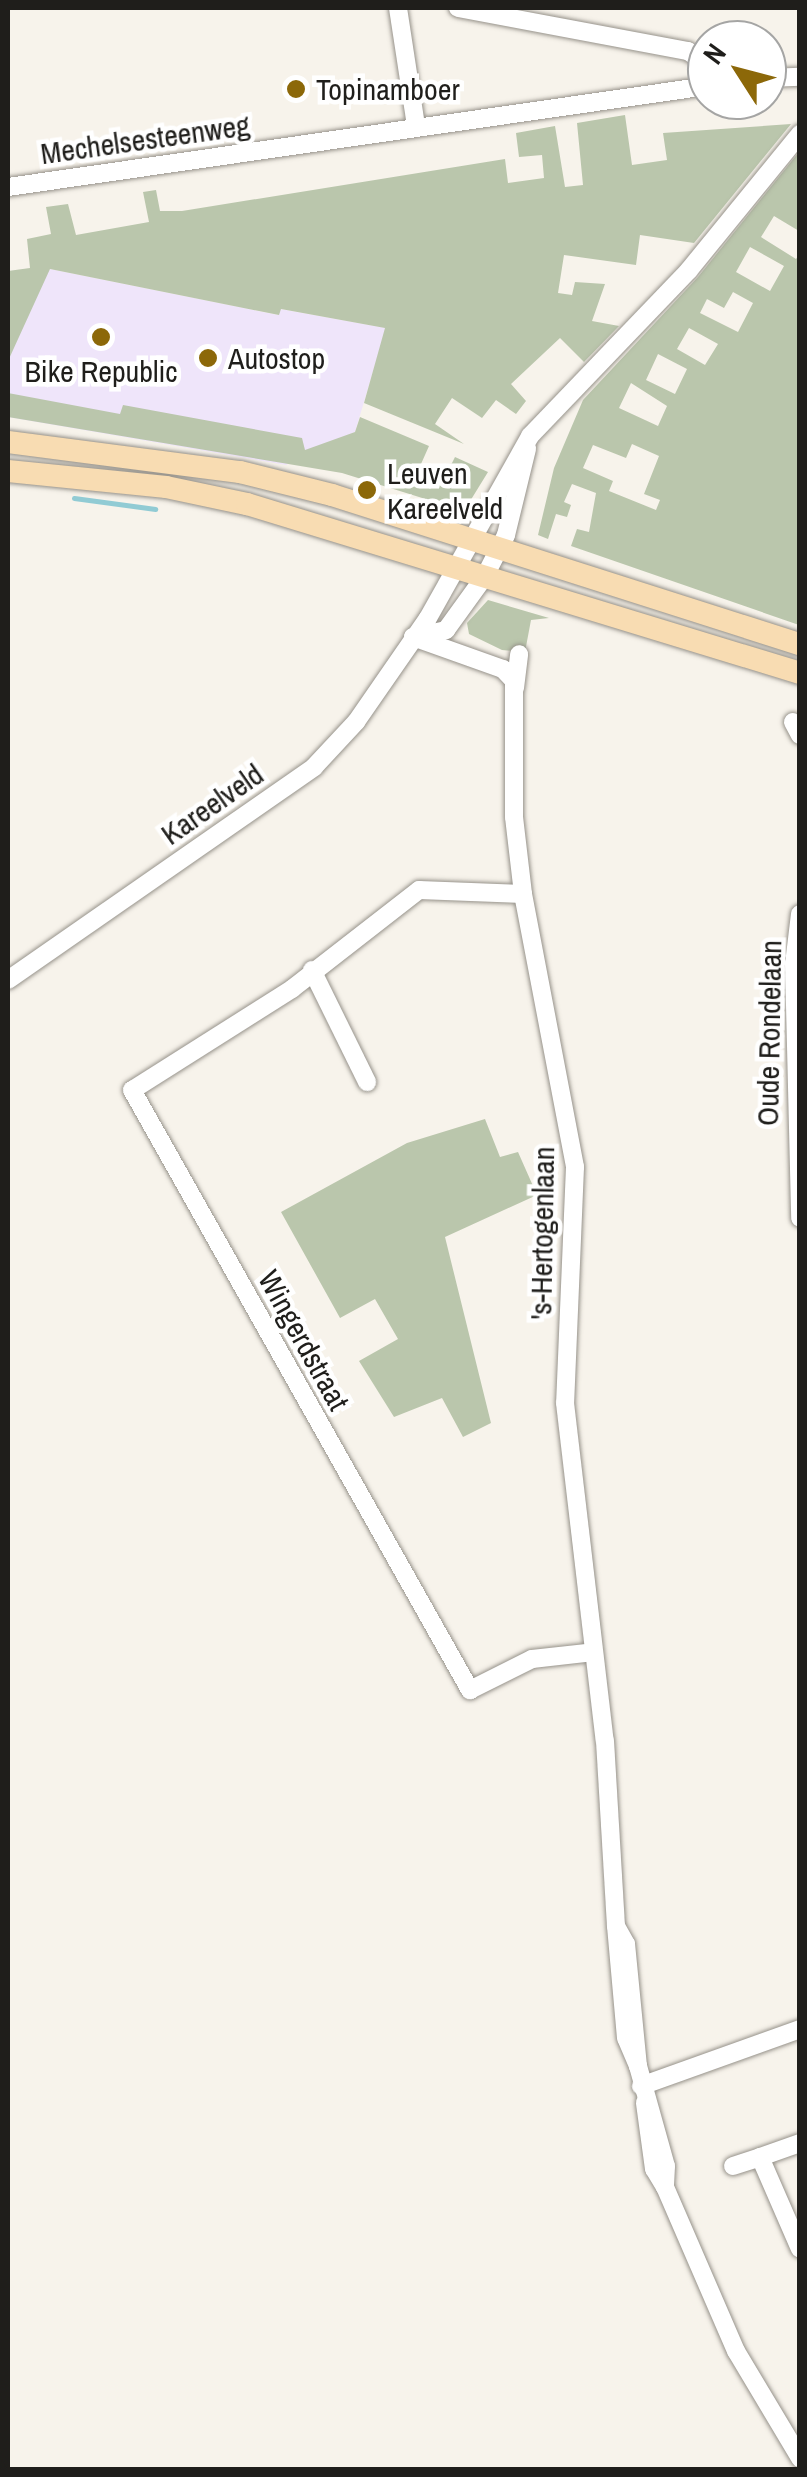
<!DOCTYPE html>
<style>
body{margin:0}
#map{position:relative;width:807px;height:2477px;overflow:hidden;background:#f7f3eb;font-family:"Archivo Narrow",sans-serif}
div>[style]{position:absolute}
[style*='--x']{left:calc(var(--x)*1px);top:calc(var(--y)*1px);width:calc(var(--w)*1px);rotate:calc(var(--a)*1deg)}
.commercial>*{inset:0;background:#efe5fa}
.green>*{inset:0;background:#bac6ac}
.stream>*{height:5px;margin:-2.5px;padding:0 2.5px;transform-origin:2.5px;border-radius:2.5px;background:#91cbd4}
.roads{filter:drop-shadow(0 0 2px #96928a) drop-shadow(0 0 2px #96928a)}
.minor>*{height:18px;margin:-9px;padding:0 9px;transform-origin:9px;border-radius:9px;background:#fff}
.major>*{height:22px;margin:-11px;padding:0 11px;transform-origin:11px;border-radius:11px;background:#f8dcb2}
.dots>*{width:28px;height:28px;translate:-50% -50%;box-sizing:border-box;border:5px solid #fff;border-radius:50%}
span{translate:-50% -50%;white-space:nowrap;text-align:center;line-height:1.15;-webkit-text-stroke:9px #fff;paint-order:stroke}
.poi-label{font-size:30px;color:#1f1e1b}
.left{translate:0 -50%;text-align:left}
.street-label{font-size:30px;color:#1f1e1b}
.frame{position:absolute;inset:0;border:10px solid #1f1e1b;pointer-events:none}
.north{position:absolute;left:687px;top:20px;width:100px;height:100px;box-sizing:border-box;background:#fff;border:2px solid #a5a5a4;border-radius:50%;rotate:306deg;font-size:28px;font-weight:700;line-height:40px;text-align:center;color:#1f1e1b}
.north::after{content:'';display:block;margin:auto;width:35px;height:45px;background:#8c6809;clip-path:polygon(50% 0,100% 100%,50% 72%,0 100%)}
</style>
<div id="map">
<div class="commercial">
<i style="clip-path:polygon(50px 269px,278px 315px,280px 309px,386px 328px,355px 432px,286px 465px,8px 417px,8px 322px)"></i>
</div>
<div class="green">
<i style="clip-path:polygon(625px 115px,632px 165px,667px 160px,663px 133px,791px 124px,694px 243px,640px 235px,636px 265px,564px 255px,558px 293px,572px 295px,575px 282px,605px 284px,592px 321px,619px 326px,584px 362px,560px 338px,511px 384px,526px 401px,516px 414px,496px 400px,482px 418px,452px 398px,435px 424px,464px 444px,364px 403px,385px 328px,281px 309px,279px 315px,50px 269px,8px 361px,8px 271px,30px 268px,27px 239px,51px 234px,46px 207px,68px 204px,76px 235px,149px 222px,143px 192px,156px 190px,160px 211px,182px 211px,505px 159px,508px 183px,544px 178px,542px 155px,519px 157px,516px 133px,555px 126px,565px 187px,583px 185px,577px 123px)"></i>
<i style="clip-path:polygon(evenodd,799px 152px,799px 231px,774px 216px,761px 237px,796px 259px,799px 255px,799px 625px,571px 546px,577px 529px,589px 532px,596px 493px,572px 484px,564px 502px,571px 505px,567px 517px,556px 514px,548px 539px,538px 535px,554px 468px,583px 400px,698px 277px,799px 152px,750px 247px,784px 266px,770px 291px,736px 272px,750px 247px,799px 152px,733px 292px,753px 303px,738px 332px,700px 313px,707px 299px,724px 308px,733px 292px,799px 152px,689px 328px,718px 344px,705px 365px,677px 349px,689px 328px,799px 152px,658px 354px,687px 369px,675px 394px,646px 380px,658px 354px,799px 152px,631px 383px,667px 406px,658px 426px,619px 408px,631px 383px,799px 152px,632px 444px,659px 456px,644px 494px,660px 500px,656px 510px,609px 491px,613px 481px,583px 468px,593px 445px,626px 458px,632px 444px)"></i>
<i style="clip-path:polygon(8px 393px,120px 414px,123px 405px,302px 438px,305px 450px,355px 432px,360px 417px,429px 446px,417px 473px,441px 485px,455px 457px,488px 472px,464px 511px,342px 473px,8px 417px)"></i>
<i style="clip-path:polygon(488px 600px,549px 618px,531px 620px,525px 652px,502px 650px,469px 634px,467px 623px)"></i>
<i style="clip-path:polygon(485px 1119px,500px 1157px,518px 1152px,537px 1195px,445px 1237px,491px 1423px,463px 1437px,442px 1398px,394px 1417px,359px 1361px,398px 1339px,375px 1299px,340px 1318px,281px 1212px,407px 1143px)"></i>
</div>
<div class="stream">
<i style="--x:74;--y:498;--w:82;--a:7.7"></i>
</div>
<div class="roads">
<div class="minor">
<i style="--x:398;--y:8;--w:119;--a:81.3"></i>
<i style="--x:458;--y:8;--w:234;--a:10.6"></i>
<i style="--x:688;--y:51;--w:24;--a:36"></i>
<i style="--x:767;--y:78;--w:33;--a:-2"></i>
<i style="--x:8;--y:187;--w:706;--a:-8.22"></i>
<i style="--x:413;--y:637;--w:96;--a:19.6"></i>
<i style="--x:503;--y:669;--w:16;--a:47"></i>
<i style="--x:514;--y:681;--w:136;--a:90"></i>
<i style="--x:514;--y:817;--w:78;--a:83.3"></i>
<i style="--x:523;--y:894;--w:278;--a:79.2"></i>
<i style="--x:575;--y:1167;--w:236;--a:92.4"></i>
<i style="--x:565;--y:1403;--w:340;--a:83.3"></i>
<i style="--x:605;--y:1741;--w:185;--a:86.6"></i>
<i style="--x:413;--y:637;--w:34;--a:-12"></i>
<i style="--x:446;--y:630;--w:67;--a:-54.2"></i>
<i style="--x:485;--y:576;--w:46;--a:-62.9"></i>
<i style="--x:506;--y:535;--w:89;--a:-76.3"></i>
<i style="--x:515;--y:688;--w:34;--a:-83"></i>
<i style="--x:793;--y:722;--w:15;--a:62"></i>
<i style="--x:523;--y:894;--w:104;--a:-177.8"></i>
<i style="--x:419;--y:890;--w:161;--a:142.1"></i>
<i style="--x:292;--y:989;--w:189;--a:147.7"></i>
<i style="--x:132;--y:1090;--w:689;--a:60.61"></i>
<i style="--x:470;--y:1690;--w:69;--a:-26.6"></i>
<i style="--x:532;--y:1659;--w:62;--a:-6.4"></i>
<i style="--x:800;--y:914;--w:50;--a:96.8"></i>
<i style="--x:794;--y:964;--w:254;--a:88.6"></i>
<i style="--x:312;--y:970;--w:125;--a:63.8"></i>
<i style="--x:8;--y:980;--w:373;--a:-34.8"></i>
<i style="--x:314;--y:767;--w:62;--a:-47"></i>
<i style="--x:356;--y:722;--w:126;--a:-55.3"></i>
<i style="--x:428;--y:618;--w:209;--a:-60.7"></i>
<i style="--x:530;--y:436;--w:230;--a:-46.2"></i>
<i style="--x:689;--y:270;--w:176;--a:-50.8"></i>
<i style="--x:638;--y:2066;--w:30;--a:-113"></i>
<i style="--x:626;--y:2038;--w:112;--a:-95.1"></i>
<i style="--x:616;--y:1926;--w:21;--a:61"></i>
<i style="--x:626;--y:1944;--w:123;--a:84.4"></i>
<i style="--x:638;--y:2066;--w:104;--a:74.4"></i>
<i style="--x:666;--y:2166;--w:21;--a:93"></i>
<i style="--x:665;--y:2187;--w:21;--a:-121"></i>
<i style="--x:654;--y:2169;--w:67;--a:-97.8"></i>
<i style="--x:641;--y:2086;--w:169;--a:-19.7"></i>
<i style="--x:800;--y:2143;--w:42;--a:160.7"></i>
<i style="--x:760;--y:2157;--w:100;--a:66.5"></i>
<i style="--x:733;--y:2166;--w:28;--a:-18"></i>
<i style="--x:665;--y:2187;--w:179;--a:66.6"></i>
<i style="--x:736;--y:2351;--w:125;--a:59.1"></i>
</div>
<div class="major">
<i style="--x:8;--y:442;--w:234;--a:7.4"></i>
<i style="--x:240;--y:472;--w:95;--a:14"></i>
<i style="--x:332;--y:495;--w:491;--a:17.7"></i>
<i style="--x:8;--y:471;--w:159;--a:5.8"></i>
<i style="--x:166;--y:487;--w:83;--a:11.9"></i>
<i style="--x:247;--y:504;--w:578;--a:16.99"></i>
</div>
</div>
<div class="dots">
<i style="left:296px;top:89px;background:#8c6809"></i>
<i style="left:101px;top:337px;background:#8c6809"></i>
<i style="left:208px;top:358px;background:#8c6809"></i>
<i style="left:367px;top:490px;background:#8c6809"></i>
</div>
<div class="poi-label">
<span class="left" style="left:316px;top:89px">Topinamboer</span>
<span class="left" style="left:228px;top:358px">Autostop</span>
<span style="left:101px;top:371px">Bike Republic</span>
<span class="left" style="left:387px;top:490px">Leuven<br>Kareelveld</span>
</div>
<div class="street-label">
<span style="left:145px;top:139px;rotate:-8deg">Mechelsesteenweg</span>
<span style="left:212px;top:804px;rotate:-35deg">Kareelveld</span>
<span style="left:769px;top:1033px;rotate:-89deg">Oude Rondelaan</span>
<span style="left:542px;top:1233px;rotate:-89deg">'s-Hertogenlaan</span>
<span style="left:304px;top:1340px;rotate:61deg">Wingerdstraat</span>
</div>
<div class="frame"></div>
<div class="north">N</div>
</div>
